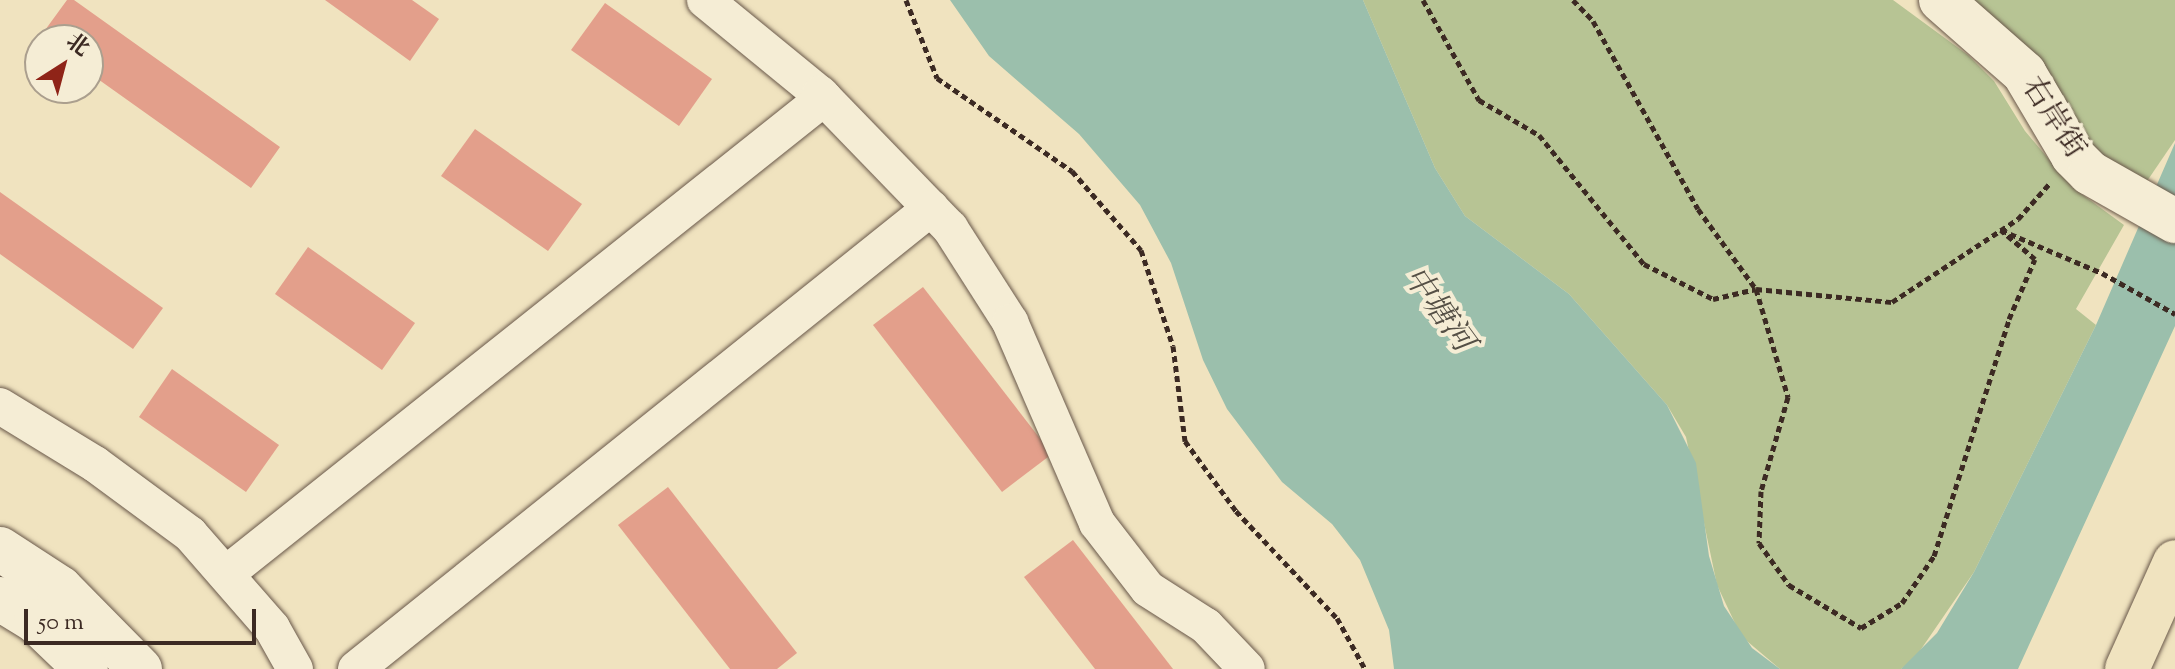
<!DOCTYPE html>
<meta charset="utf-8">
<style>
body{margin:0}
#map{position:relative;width:2175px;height:669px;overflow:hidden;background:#f0e3bf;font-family:"Sorts Mill Goudy","Noto Serif SC",serif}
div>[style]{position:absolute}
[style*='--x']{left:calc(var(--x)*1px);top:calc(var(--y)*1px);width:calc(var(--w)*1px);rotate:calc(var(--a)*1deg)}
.green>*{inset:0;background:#b7c494}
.water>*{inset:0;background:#9bbfac}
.building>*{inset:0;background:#e39f8b}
.path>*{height:5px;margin-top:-2.5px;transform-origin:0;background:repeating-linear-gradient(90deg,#3c2a23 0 6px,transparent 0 10px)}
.roads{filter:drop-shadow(0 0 2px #69584a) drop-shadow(0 0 2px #69584a)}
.street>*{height:36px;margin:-18px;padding:0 18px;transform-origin:18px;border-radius:18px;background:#f5edd5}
.secondary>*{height:44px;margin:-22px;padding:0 22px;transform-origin:22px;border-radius:22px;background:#f5edd5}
.primary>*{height:44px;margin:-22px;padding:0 22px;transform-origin:22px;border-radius:22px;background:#f0e3bf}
span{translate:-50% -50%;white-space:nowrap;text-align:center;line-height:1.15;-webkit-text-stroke:8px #f5edd5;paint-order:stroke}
.street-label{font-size:30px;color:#3c2a23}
.water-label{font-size:32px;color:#544f45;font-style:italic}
.north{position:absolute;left:24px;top:24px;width:80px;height:80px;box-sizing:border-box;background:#f5edd5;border:2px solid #ab9f8e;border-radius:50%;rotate:36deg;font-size:22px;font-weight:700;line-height:32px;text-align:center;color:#3c2a23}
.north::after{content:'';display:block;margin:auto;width:28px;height:36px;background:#8f2418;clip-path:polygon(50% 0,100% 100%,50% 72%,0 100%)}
.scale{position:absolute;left:24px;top:609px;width:232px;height:36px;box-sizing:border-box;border:4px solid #3c2a23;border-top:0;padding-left:10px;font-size:24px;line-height:28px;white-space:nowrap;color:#3c2a23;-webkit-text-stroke:6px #f5edd5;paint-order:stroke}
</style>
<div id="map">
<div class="green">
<i style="clip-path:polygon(1363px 0,1893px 0,1968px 55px,1994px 81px,2025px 131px,2072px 187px,2124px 225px,2076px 309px,2096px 325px,1974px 572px,1915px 658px,1901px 669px,1780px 669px,1741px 636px,1717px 585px,1686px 437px,1667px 405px,1569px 294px,1465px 216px,1435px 168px)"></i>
<i style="clip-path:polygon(1969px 0,2175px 0,2175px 140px,2143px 187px,2097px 159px)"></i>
</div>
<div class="water">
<i style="clip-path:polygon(950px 0,1363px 0,1435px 168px,1465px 216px,1569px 294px,1667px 405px,1696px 463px,1709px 556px,1724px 606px,1752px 648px,1780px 669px,1394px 669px,1389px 630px,1360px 560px,1332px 524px,1282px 482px,1227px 409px,1203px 360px,1171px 263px,1140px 205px,1079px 134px,989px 56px)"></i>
<i style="clip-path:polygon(2175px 143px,2175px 326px,2018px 669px,1901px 669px,1937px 633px,1974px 572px,2096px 325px)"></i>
</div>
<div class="building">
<i style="clip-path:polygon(67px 0,74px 0,280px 147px,251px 188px,88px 72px,88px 40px,40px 37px)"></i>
<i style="clip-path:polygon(325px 0,412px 0,439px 19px,410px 61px)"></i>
<i style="clip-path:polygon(605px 3px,712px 79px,679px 126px,571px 50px)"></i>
<i style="clip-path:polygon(475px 129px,582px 204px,548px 251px,441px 176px)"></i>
<i style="clip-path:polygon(0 192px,163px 308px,133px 349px,0 254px)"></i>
<i style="clip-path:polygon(308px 247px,415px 323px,382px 370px,275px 294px)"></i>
<i style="clip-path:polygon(923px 287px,1052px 454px,1002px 492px,873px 325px)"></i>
<i style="clip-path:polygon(172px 369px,279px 445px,246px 492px,139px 417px)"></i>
<i style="clip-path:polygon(668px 487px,797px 653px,777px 669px,730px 669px,618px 525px)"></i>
<i style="clip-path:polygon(1073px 540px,1173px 669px,1095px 669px,1024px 577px)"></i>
</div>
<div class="path">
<i style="--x:906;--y:0;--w:84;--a:68.3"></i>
<i style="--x:937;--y:78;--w:164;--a:34.6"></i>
<i style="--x:1072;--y:171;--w:105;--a:48.9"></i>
<i style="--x:1141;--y:250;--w:101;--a:71.6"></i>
<i style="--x:1173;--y:346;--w:96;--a:82.8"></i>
<i style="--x:1185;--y:441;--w:87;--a:53.9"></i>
<i style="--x:1236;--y:511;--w:147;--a:46.7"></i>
<i style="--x:1337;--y:618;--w:58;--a:61.2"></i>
<i style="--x:1423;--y:0;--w:115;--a:60.8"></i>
<i style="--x:1479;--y:100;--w:69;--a:30.3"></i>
<i style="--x:1539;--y:135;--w:166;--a:50.9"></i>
<i style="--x:1644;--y:264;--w:77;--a:26.9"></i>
<i style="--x:1713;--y:299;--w:44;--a:-13.1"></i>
<i style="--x:1756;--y:289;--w:113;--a:73.5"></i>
<i style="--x:1788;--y:397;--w:98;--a:106"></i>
<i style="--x:1761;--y:491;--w:52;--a:92.2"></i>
<i style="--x:1759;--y:543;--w:52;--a:54.5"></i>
<i style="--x:1789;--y:585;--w:84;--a:30.8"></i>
<i style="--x:1861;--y:628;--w:48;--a:-31.4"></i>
<i style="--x:1902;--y:603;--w:57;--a:-55.8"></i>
<i style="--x:1934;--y:556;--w:249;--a:-72.4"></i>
<i style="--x:2009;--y:319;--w:65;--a:-66.6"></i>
<i style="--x:2035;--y:259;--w:45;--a:-139.5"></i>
<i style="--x:2001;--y:230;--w:110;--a:23.1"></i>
<i style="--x:2102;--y:273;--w:84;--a:29.3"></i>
<i style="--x:1573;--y:0;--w:29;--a:46"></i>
<i style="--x:1593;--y:21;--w:215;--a:60.8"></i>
<i style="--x:1698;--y:209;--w:99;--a:54.1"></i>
<i style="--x:1756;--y:289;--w:137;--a:5.5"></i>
<i style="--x:1892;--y:302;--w:151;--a:-33.4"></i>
<i style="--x:2018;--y:219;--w:48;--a:-48.4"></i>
</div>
<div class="roads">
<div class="street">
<i style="--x:705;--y:0;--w:149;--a:39.3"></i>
<i style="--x:820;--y:94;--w:187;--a:45.9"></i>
<i style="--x:950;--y:228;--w:112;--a:57.4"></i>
<i style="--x:1010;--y:322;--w:219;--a:66.6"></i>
<i style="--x:1097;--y:523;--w:83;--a:52.3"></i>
<i style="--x:1148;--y:589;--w:69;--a:32.5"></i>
<i style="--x:1206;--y:626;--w:59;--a:46.4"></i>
<i style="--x:0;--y:406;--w:111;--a:31.4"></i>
<i style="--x:95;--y:464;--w:118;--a:36.4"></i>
<i style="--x:190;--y:534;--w:125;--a:48.9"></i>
<i style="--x:272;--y:628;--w:47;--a:60.7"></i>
<i style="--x:227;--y:573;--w:763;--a:-38.51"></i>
<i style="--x:356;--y:669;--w:737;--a:-38.72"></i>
</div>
<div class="secondary">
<i style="--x:1941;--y:0;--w:111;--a:41.3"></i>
<i style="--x:2024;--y:73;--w:96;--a:59.4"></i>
<i style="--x:2073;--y:156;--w:24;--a:45"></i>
<i style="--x:2090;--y:173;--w:98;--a:29.5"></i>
<i style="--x:0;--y:549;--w:72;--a:33"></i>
<i style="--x:60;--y:588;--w:114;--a:45.4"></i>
<i style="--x:0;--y:599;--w:42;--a:31.4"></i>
<i style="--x:36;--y:621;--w:69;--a:43.8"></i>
</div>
<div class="primary">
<i style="--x:2127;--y:669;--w:117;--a:-65.8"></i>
</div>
</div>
<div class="street-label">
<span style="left:2052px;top:119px;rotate:57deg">右岸街</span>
</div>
<div class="water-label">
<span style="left:1437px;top:310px;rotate:54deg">中塘河</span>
</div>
<div class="north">北</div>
<div class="scale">50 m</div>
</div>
